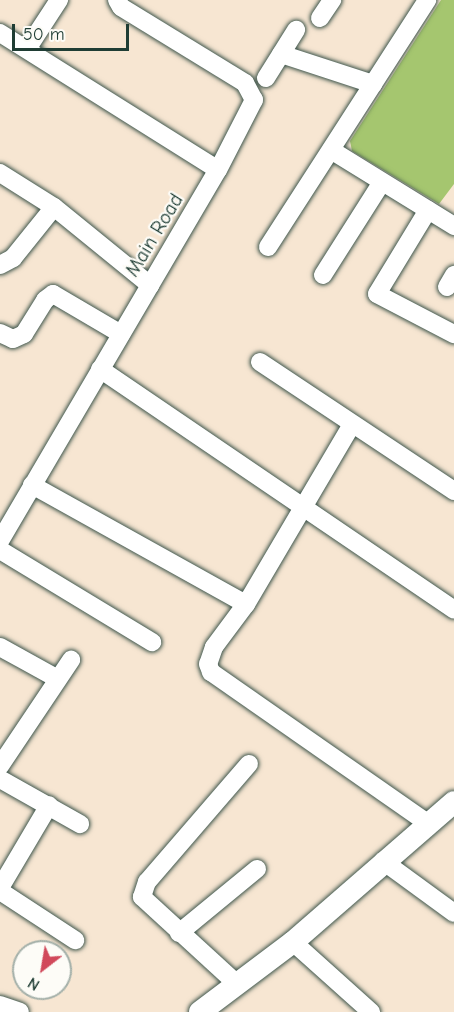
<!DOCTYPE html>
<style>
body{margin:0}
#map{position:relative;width:454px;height:1012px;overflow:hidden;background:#f7e6d2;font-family:"Comic Neue",sans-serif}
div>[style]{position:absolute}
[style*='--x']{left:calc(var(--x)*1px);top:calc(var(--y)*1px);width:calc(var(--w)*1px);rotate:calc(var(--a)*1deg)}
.green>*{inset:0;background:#a5c66f}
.roads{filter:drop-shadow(0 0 2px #3f564c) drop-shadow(0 0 2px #3f564c)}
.minor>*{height:18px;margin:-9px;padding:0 9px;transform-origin:9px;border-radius:9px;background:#fff}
.tertiary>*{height:22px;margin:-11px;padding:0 11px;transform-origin:11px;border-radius:11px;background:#fff}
span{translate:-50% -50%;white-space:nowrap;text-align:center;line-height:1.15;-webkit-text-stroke:4.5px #fdfcf7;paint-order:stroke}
.street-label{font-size:20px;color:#1f3d34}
.north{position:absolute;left:12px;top:940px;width:60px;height:60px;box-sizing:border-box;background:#fdfcf7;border:2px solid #a4b0a9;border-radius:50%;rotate:211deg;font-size:16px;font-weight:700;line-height:24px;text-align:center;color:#1f3d34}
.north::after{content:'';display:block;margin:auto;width:21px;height:27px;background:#d1495b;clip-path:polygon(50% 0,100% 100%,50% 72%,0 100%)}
.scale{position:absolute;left:12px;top:24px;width:117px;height:27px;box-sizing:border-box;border:3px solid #1f3d34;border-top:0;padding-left:8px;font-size:18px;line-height:21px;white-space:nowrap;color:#1f3d34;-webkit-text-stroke:4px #fdfcf7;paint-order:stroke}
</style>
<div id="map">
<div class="green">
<i style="clip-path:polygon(441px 0,454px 0,454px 184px,439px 204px,352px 151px,350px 141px)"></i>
</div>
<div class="roads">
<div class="minor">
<i style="--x:320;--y:18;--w:22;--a:-56"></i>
<i style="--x:0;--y:33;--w:257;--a:32.1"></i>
<i style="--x:27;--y:49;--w:59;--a:-56.9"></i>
<i style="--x:281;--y:54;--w:97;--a:18.1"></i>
<i style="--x:266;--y:78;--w:57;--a:-58"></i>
<i style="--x:331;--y:150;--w:145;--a:31.7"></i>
<i style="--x:0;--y:173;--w:64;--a:32.2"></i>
<i style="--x:54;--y:207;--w:124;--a:39.1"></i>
<i style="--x:428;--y:210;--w:98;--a:121.3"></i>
<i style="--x:377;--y:294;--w:87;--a:27.5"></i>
<i style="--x:268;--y:247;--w:294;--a:-57.2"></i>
<i style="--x:0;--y:265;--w:15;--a:-28"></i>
<i style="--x:13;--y:258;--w:65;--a:-51.2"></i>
<i style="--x:323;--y:275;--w:110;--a:-57.6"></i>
<i style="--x:447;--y:287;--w:14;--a:-60"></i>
<i style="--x:0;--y:333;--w:14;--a:25"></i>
<i style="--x:13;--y:339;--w:12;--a:-24"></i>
<i style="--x:24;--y:334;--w:40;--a:-58"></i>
<i style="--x:45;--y:300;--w:10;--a:-37"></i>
<i style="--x:53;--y:294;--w:79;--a:30.5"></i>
<i style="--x:260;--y:362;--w:233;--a:33.6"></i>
<i style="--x:100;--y:369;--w:428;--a:34.2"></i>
<i style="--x:351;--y:426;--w:207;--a:120.5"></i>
<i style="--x:246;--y:604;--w:54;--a:126.7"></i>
<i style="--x:214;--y:647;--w:18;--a:109"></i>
<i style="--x:208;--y:664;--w:9;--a:69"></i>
<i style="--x:211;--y:672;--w:266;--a:34.9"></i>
<i style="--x:32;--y:485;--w:245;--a:29.1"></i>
<i style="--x:0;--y:541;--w:430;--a:-59.6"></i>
<i style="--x:218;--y:170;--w:79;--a:-62.8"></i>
<i style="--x:254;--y:100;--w:19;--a:-118"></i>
<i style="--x:245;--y:83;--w:145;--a:-148.5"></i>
<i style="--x:121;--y:7;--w:8;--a:-120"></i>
<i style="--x:0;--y:550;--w:178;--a:31.2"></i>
<i style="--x:0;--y:647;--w:66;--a:28.9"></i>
<i style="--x:0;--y:766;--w:128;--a:-56.2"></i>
<i style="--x:0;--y:779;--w:92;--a:29.4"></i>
<i style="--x:383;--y:861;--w:88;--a:36.2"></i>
<i style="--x:0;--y:888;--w:96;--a:-59.4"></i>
<i style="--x:0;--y:891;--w:90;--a:33.2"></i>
<i style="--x:179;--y:933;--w:101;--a:-39.4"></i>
<i style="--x:293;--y:942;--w:105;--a:41.9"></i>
<i style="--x:237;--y:984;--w:129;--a:-137.5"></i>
<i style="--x:142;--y:897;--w:16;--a:-72"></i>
<i style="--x:147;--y:882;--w:156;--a:-49.2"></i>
<i style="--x:0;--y:1005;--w:21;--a:19"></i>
</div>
<div class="tertiary">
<i style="--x:200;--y:1012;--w:116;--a:-37"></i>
<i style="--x:293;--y:942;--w:213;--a:-41"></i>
</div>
</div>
<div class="street-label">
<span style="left:154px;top:235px;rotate:-59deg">Main Road</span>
</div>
<div class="north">N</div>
<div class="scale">50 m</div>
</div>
